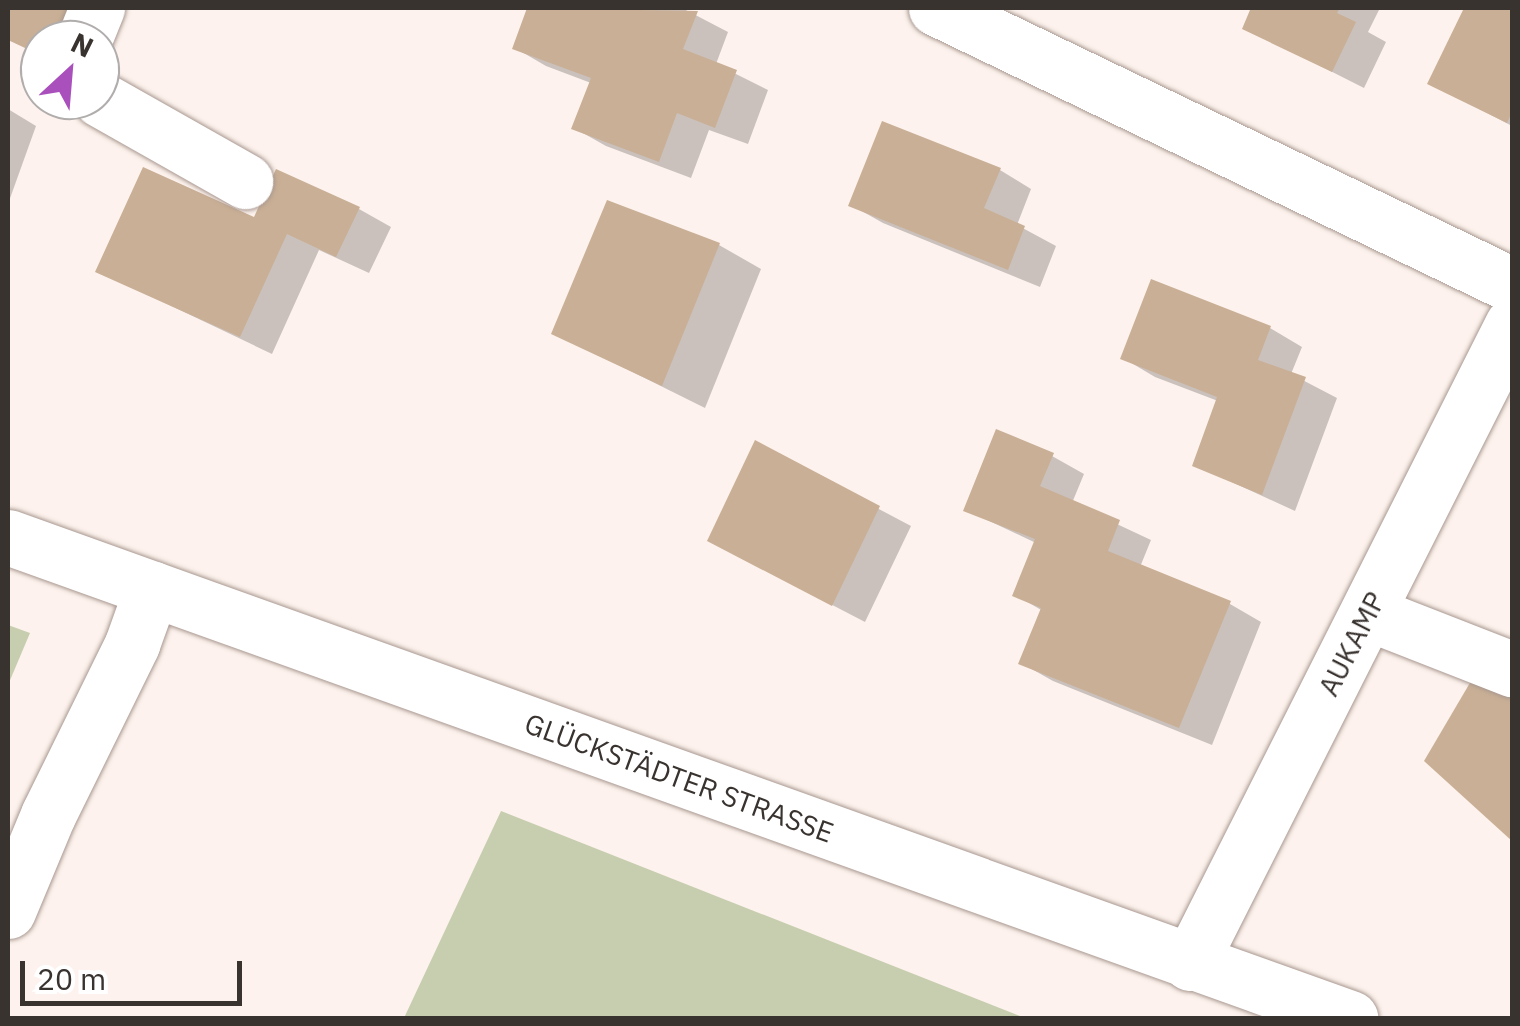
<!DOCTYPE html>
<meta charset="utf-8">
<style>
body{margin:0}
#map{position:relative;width:1520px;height:1026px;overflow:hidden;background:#fdf2ed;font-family:"IBM Plex Sans",sans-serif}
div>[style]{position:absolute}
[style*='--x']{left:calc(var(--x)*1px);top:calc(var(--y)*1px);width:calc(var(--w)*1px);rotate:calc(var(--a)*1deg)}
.green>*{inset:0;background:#c7ceaf}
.shadow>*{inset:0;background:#0003}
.building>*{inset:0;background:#c9af95}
.roads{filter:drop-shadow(0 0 2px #a89890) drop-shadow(0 0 2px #a89890)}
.minor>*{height:55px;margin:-27.5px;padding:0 27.5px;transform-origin:27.5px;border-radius:27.5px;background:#fff}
span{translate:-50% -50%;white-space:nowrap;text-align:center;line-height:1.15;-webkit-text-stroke:10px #fff;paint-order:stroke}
.street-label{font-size:28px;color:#393330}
.frame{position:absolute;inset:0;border:10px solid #393330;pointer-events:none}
.north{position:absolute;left:20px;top:20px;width:100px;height:100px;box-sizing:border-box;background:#fff;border:2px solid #b0adac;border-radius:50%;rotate:26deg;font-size:28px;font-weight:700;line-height:40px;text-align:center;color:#393330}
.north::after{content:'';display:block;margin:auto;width:35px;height:45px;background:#a950bd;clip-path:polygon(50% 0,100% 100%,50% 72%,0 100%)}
.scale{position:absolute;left:20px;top:961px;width:222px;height:45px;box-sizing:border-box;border:5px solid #393330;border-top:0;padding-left:12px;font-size:30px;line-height:35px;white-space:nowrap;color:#393330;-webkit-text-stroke:8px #fff;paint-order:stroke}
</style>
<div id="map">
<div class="green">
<i style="clip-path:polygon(8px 625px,30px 633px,8px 685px)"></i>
<i style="clip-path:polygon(501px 811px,1025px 1018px,404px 1018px)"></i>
</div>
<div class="shadow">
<i style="clip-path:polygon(530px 8px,682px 8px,728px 32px,716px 64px,768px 90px,748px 144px,709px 130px,691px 178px,606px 146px,574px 128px,591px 83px,546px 66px,515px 48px)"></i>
<i style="clip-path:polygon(1244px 8px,1380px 8px,1368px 32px,1386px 42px,1364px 88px,1245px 28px,1252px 11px)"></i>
<i style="clip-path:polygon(1467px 8px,1512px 8px,1512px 126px,1430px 83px)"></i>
<i style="clip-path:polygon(8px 109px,36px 126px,8px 204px)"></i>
<i style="clip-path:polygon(1000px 170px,1031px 189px,1017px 225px,1056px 246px,1040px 287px,883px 223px,851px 205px)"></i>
<i style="clip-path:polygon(359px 209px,391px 227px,369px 273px,319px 250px,272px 354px,98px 271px,255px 220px)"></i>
<i style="clip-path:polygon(719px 245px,761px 269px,705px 408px,554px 333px)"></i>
<i style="clip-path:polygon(1270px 328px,1302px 347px,1291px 374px,1337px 398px,1295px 511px,1195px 465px,1218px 401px,1155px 377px,1123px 358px)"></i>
<i style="clip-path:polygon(756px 444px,911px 526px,865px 622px,742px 558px)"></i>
<i style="clip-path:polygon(1052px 456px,1084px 474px,1072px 503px,1151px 540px,1140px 567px,1230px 604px,1261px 622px,1212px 745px,1053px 681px,1021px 663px,1043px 611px,1015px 595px,1036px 543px,966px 510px)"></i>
<i style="clip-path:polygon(1512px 691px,1512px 837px,1427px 761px)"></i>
</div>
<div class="building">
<i style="clip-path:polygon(8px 8px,78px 8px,63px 40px,40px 40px,40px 55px,8px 40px)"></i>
<i style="clip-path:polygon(527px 8px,698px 11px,683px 49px,737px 70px,715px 128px,677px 113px,659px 162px,571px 129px,591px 78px,512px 49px)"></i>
<i style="clip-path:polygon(1245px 8px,1340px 8px,1337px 13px,1356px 22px,1332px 72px,1242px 29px,1250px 10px)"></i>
<i style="clip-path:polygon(1464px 8px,1512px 8px,1512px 112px,1507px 123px,1427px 84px)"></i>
<i style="clip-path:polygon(882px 121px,1001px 168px,984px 208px,1025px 226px,1008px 270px,848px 206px)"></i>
<i style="clip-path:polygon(143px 167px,254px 217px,276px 169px,360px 207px,336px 257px,287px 234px,240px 337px,95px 272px)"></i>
<i style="clip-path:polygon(607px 200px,720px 243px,662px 386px,551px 334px)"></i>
<i style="clip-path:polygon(1151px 279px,1271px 326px,1258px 360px,1306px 377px,1262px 495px,1192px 466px,1217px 397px,1120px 359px)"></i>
<i style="clip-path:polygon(996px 429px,1054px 453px,1040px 486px,1120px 520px,1108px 551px,1231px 601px,1179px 728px,1018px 664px,1041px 608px,1012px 596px,1035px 539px,963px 511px)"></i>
<i style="clip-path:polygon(755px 440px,880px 506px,832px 606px,707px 541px)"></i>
<i style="clip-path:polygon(1474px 676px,1512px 688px,1512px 841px,1424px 761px)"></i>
</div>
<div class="roads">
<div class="minor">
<i style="--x:936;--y:8;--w:639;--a:25.68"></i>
<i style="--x:84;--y:40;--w:35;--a:-68"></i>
<i style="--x:100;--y:99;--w:167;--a:29.5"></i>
<i style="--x:8;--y:537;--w:1426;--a:19.72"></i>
<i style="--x:1368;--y:613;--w:155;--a:21.3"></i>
<i style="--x:8;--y:911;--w:104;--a:-67.4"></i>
<i style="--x:48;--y:815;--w:191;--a:-63.8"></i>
<i style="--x:132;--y:644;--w:59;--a:-70.3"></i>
<i style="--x:1190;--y:963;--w:715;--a:-63.22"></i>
</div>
</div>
<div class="street-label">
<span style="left:1352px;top:644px;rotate:-63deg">AUKAMP</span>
<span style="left:679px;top:778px;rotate:20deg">GLÜCKSTÄDTER STRASSE</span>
</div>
<div class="frame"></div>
<div class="north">N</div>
<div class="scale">20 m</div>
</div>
